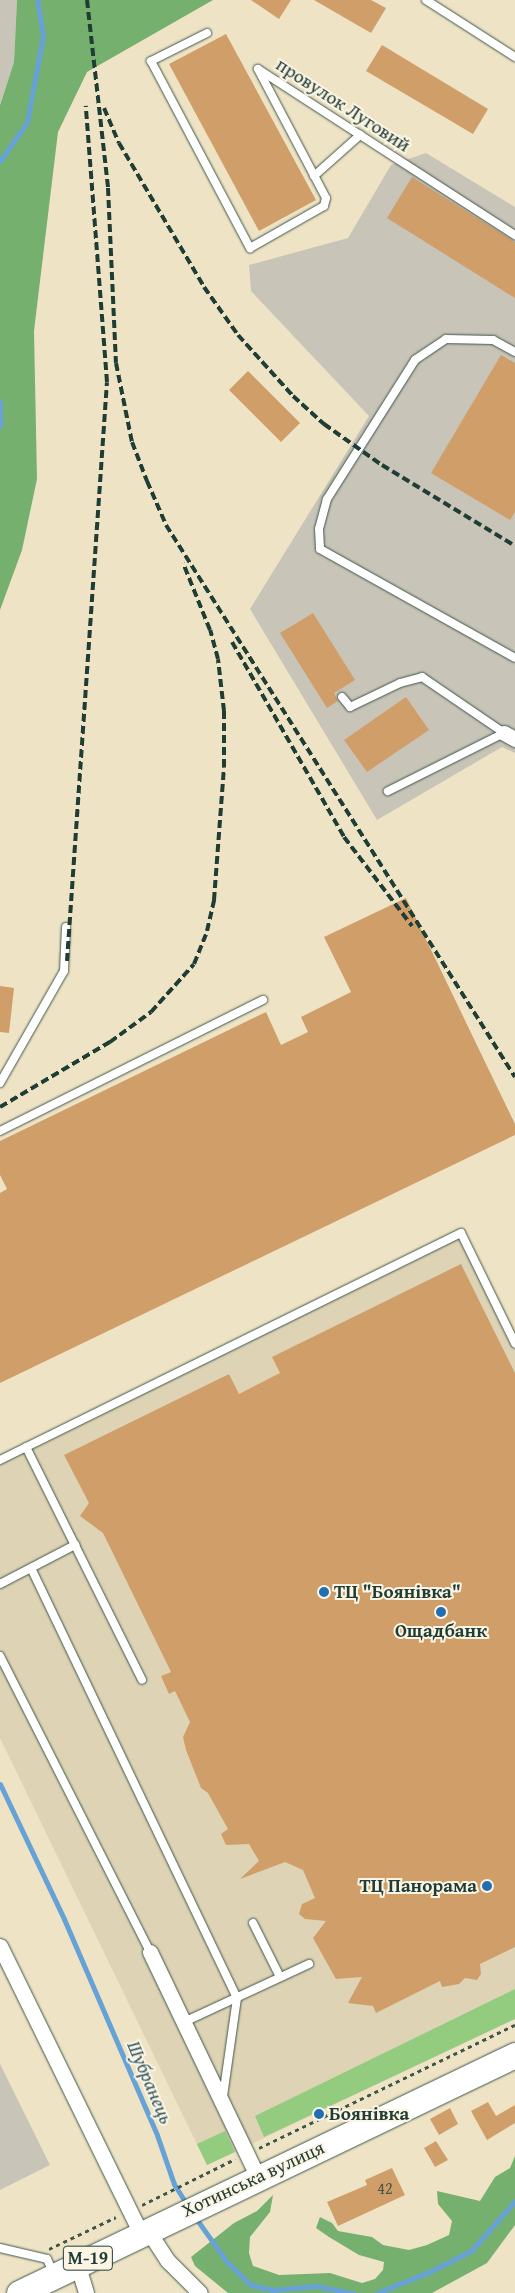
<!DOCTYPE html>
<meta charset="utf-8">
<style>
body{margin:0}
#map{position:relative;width:515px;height:2293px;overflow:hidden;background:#eee4c5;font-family:"Gentium Book Plus",serif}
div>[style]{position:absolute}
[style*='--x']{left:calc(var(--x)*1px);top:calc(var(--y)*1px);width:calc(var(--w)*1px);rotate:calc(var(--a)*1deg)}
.built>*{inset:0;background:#ded4b5}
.industrial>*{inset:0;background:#c8c4b8}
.green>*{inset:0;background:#93cc7f}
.forest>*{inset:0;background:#76b06e}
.stream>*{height:5px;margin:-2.5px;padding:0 2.5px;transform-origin:2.5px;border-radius:2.5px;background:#67a2d7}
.building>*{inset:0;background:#d09e69}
.path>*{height:3px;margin-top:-1.5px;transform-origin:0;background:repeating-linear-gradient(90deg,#3e564a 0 4px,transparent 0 8px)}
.roads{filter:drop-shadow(0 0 1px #3e564a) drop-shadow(0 0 1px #3e564a)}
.service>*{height:8px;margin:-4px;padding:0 4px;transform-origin:4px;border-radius:4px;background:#fff}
.minor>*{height:15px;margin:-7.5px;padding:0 7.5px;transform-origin:7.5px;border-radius:7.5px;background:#fff}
.trunk>*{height:25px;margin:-12.5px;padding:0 12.5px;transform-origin:12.5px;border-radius:12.5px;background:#fff}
.rail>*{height:4px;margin-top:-2px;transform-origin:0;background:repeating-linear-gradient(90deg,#1f3d34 0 8px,transparent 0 12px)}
.dots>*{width:14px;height:14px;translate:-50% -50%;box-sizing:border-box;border:2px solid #fcf5e5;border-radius:50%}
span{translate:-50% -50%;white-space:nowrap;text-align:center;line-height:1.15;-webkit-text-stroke:4px #fcf5e5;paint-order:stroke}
.number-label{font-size:16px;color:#4b5541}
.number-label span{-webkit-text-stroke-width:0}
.shield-label span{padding:1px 4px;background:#fcf5e5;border:1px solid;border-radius:4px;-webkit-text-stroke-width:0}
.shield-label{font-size:18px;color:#1f3d34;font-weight:700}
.street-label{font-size:19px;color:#1f3d34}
.poi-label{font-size:19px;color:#1f3d34;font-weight:700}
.left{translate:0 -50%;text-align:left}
.right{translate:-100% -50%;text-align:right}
.water-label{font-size:20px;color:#355b65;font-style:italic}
</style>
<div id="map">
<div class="built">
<i style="clip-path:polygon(461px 1233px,515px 1343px,515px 2019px,207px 2165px,0 1738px,0 1460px)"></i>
</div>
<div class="industrial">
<i style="clip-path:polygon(0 0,17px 0,14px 62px,0 104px)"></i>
<i style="clip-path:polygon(426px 153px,515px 207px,515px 753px,502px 747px,377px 820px,250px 609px,369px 416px,251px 291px,249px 265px,348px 238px,391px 165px)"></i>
<i style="clip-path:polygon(0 2064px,50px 2165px,0 2190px)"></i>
</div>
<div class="green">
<i style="clip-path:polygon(515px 1989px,515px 2019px,264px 2137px,255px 2116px)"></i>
<i style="clip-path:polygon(225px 2131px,235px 2152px,207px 2165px,197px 2144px)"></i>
</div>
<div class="forest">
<i style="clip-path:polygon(17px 0,213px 0,87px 72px,58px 132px,34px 331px,37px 479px,22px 550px,0 610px,0 105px,14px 62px)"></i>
<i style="clip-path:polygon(515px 2156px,515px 2225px,487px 2263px,432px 2293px,228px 2293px,195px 2266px,191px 2257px,234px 2223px,257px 2211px,273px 2195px,270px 2212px,250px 2237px,249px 2253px,253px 2266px,279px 2275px,330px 2273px,362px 2283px,375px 2279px,383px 2270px,384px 2262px,359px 2255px,329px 2237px,316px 2228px,320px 2217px,332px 2223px,338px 2231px,372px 2237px,383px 2245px,409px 2250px,427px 2245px,449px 2235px,452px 2221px,438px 2204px,437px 2191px,480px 2201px,495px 2177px,510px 2168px)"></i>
</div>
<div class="stream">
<i style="--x:0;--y:161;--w:47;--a:-55.3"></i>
<i style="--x:27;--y:122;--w:87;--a:-79.5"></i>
<i style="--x:43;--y:36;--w:36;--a:-99"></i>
<i style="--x:0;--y:402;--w:24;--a:90"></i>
<i style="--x:0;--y:1784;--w:149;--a:64.6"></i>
<i style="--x:64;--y:1919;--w:235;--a:66.7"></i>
<i style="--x:157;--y:2135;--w:52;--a:70.9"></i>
<i style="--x:174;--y:2184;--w:26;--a:58"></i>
<i style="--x:195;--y:2217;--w:55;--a:54.6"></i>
<i style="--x:227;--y:2262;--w:33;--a:44"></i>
<i style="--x:251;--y:2285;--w:22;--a:13"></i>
<i style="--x:272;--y:2290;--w:44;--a:-5.2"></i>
<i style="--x:316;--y:2286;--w:38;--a:11"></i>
<i style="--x:377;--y:2293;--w:58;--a:-22.2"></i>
<i style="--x:431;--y:2271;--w:45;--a:-26.6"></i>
<i style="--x:471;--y:2251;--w:67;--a:-48.7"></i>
</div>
<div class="building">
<i style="clip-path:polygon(251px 0,291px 0,279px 19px)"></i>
<i style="clip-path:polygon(314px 0,371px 0,386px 8px,371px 33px)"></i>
<i style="clip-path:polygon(226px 34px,316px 200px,259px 231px,169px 64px)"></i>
<i style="clip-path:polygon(382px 45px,488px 109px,473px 134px,366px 71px)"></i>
<i style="clip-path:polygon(412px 177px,515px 242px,515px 298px,387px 218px)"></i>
<i style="clip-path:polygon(501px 355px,515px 363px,515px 512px,510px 520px,431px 473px)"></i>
<i style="clip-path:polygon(248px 371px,300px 423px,281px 442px,229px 390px)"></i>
<i style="clip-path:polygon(313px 613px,355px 680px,334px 693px,338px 701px,327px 708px,280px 633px)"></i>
<i style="clip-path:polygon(406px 697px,429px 730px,367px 772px,344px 740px)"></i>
<i style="clip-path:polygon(406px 898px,515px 1124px,515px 1135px,0 1383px,0 1193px,7px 1189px,0 1175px,0 1141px,266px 1012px,281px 1045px,308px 1032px,301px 1017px,351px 992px,324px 937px)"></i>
<i style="clip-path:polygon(0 986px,14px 988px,9px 1033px,0 1032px)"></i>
<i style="clip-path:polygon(461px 1264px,515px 1373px,515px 1947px,480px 1964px,481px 1974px,477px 1980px,465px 1978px,459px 1984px,442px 1987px,440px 1981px,376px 2013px,373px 2006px,348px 2003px,362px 1977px,336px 1979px,313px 1938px,326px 1921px,305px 1919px,299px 1914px,302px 1904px,315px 1898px,303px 1870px,285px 1862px,240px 1879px,259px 1861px,249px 1844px,226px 1845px,221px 1834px,228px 1829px,208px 1793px,201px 1788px,186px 1750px,183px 1737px,190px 1722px,175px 1691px,169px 1694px,161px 1676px,171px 1672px,103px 1533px,80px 1516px,89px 1503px,64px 1455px,229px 1374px,239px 1394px,280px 1373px,272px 1357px)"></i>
<i style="clip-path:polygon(488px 2102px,496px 2116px,515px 2105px,515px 2123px,487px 2140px,471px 2111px)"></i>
<i style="clip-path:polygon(450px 2108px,458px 2124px,439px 2135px,430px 2119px)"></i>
<i style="clip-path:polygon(436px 2141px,448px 2160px,435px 2167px,424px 2148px)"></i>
<i style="clip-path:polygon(392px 2168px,405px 2195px,338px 2226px,327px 2202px,367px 2185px,365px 2180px)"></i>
</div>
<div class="path">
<i style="--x:259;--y:2148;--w:284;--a:-25.7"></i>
<i style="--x:142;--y:2205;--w:104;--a:-26.3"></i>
<i style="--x:49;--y:2249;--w:74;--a:-25.5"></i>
</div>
<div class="roads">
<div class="service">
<i style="--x:426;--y:0;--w:106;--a:32.6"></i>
<i style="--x:207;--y:33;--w:63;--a:153.4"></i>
<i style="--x:151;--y:61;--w:212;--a:62.1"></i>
<i style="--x:250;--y:248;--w:85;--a:-29.6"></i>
<i style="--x:324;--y:206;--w:8;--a:-76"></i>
<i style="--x:326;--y:198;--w:146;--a:-117.8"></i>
<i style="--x:258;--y:69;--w:306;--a:32.9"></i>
<i style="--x:314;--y:176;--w:62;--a:-41.7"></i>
<i style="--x:515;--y:352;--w:25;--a:-151"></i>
<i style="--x:493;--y:340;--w:47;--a:-178.8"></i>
<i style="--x:446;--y:339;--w:37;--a:146"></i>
<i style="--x:415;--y:360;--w:165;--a:122.3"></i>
<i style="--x:327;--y:499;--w:31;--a:105"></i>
<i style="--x:319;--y:529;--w:20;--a:87"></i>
<i style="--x:320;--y:549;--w:223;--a:29.2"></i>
<i style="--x:342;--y:697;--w:13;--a:51"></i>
<i style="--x:350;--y:707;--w:55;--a:-25.6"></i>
<i style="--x:400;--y:683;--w:23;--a:-15"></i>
<i style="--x:422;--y:677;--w:99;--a:34.3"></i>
<i style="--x:504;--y:733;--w:130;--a:153.4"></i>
<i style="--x:0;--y:1083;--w:129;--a:-60.3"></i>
<i style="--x:64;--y:971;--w:44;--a:-87.4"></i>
<i style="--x:0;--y:1131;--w:294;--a:-26.5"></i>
<i style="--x:26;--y:1447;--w:260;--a:63.5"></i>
<i style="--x:0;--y:1460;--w:514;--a:-26.22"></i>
<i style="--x:461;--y:1233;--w:123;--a:63.9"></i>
<i style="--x:31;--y:1568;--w:477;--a:64.4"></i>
<i style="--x:237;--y:1998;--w:99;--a:98.1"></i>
<i style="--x:0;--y:1584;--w:85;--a:-27.5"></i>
<i style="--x:0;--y:1656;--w:332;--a:63.1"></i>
<i style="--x:253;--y:1923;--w:60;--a:63.4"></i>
<i style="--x:184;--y:2022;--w:138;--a:-24.9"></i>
<i style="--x:0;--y:2248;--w:48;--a:13.2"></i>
<i style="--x:47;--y:2259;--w:14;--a:65"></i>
</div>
<div class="minor">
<i style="--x:504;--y:733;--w:13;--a:29"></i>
<i style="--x:0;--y:1946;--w:318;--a:63.9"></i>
<i style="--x:150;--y:1952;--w:250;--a:64.4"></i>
<i style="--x:147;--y:2229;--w:38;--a:57"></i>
<i style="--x:168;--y:2261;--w:45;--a:45"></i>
<i style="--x:77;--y:2263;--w:31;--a:73"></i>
</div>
<div class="trunk">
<i style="--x:19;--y:2293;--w:550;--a:-25.63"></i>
</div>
</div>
<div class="rail">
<i style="--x:87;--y:0;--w:189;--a:83.6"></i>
<i style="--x:108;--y:188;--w:175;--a:87.4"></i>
<i style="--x:116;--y:363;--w:81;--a:78.6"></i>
<i style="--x:132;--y:442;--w:42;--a:69"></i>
<i style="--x:147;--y:481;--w:48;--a:66.6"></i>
<i style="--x:166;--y:525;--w:653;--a:57.7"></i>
<i style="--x:104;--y:108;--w:38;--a:67"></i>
<i style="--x:119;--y:143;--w:167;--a:59.4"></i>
<i style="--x:204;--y:287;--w:59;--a:54.7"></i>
<i style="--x:238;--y:335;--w:82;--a:48"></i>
<i style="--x:293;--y:396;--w:42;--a:42.1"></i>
<i style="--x:324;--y:424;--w:71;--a:35.3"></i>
<i style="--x:382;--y:465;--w:156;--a:31.3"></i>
<i style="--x:232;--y:642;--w:225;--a:60.1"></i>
<i style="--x:344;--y:837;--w:112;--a:52.6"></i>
<i style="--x:67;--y:961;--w:580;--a:-86.05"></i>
<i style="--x:107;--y:382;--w:277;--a:-94.4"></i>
<i style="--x:0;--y:1107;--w:128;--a:-30.6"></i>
<i style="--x:110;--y:1042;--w:51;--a:-36.2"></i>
<i style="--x:151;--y:1012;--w:64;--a:-48.1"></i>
<i style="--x:194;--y:964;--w:35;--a:-68"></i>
<i style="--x:207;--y:931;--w:32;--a:-77"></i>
<i style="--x:214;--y:900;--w:133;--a:-85.7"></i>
<i style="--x:224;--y:767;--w:56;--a:-90"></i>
<i style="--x:224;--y:711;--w:52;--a:-96.6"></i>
<i style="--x:218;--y:659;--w:30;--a:-105"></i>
<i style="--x:210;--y:630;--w:72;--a:-111.9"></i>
</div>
<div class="dots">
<i style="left:324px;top:1592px;background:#1f6fb2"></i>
<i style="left:441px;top:1612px;background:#1f6fb2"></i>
<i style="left:487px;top:1886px;background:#1f6fb2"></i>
<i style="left:319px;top:2114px;background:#1f6fb2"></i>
</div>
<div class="number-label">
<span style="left:385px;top:2188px">42</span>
</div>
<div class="shield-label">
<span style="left:88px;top:2258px">М-19</span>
</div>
<div class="street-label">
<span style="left:343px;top:105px;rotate:33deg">провулок Луговий</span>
<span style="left:253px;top:2179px;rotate:-25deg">Хотинська вулиця</span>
</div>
<div class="poi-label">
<span class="left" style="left:334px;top:1592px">ТЦ "Боянівка"</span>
<span style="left:441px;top:1631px">Ощадбанк</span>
<span class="right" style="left:477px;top:1886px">ТЦ Панорама</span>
<span class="left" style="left:329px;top:2114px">Боянівка</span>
</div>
<div class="water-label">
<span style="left:151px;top:2082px;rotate:67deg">Шубранець</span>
</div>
</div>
